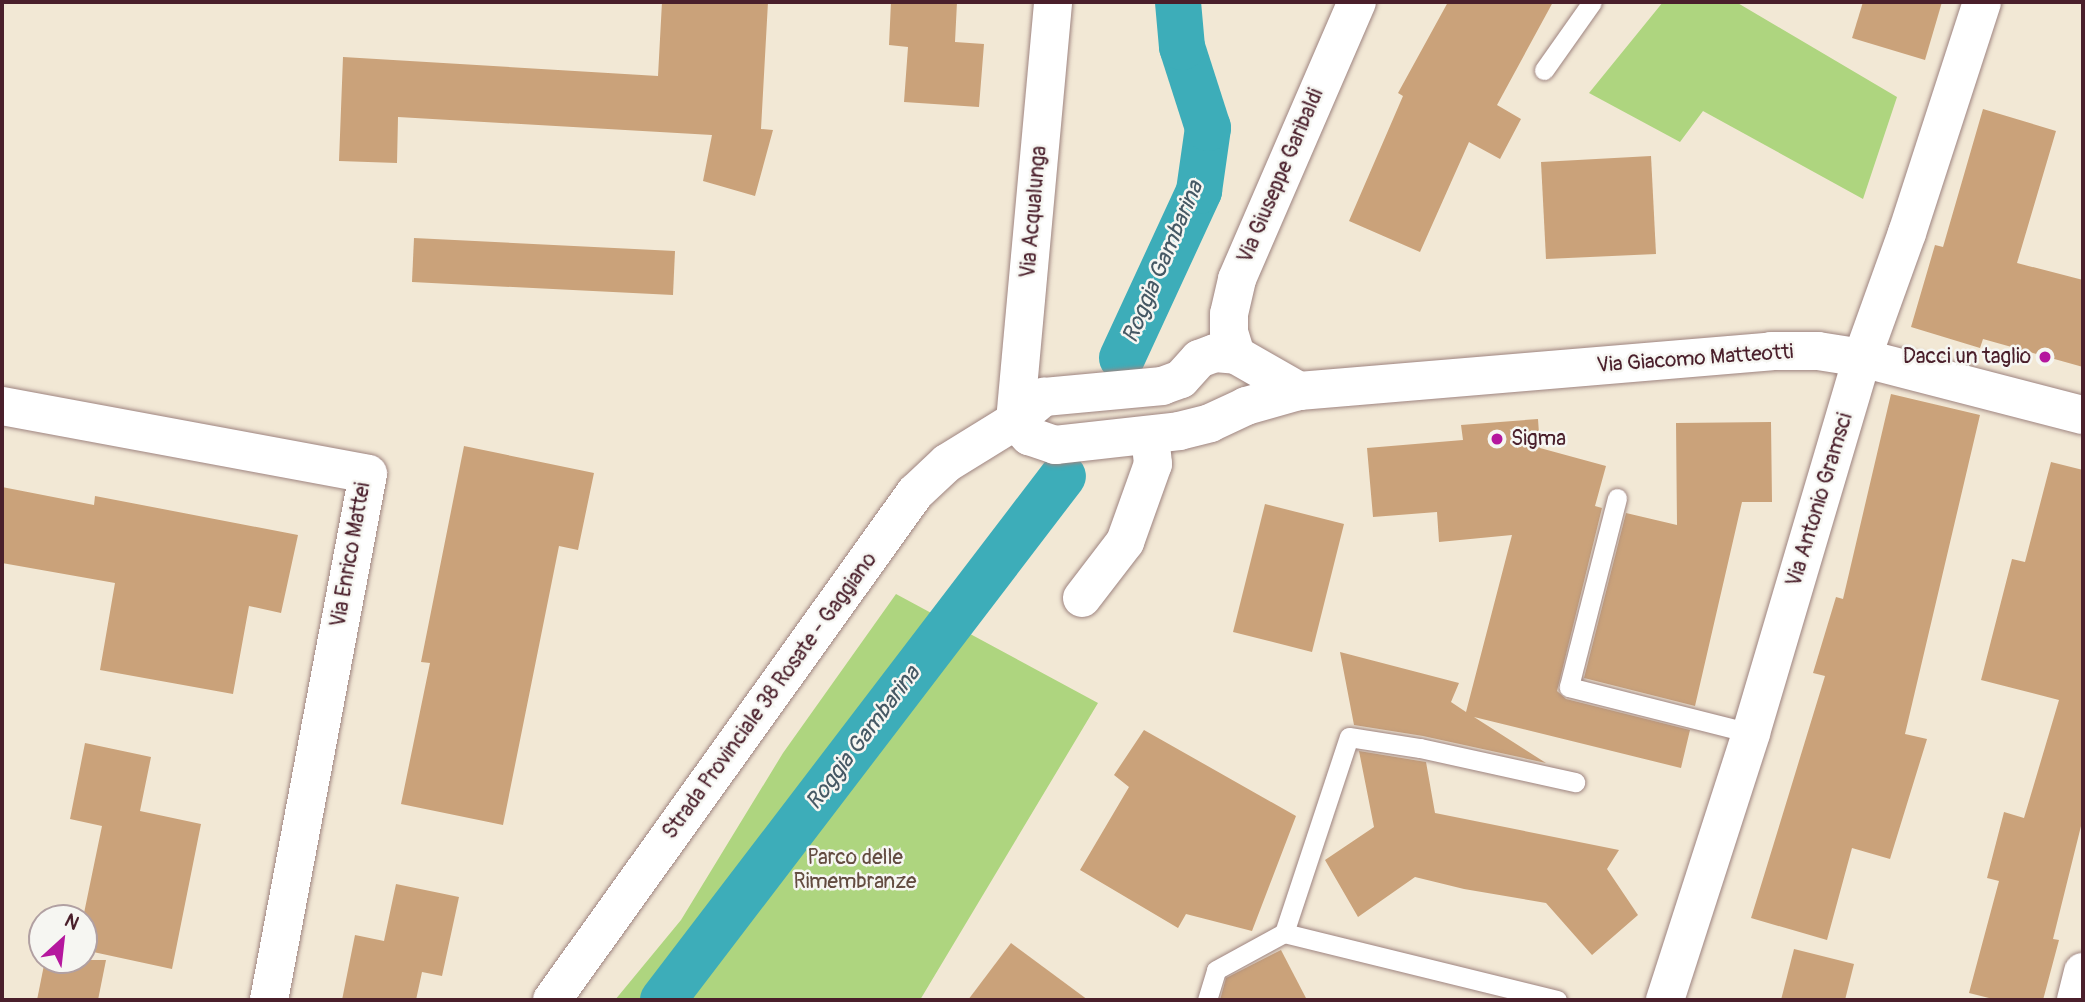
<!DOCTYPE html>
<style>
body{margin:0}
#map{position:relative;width:2085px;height:1002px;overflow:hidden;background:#f2e8d5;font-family:Pangolin,sans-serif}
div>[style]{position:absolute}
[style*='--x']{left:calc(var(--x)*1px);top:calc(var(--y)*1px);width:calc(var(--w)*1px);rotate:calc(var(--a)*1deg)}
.green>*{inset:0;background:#aed57f}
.canal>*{height:46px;margin:-23px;padding:0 23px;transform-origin:23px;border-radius:23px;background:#3dadb9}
.building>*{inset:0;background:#caa27a}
.roads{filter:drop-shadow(0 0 2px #9e8480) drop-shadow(0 0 2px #9e8480)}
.lane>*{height:19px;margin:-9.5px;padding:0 9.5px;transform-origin:9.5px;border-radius:9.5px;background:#fff}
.street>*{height:38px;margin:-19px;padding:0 19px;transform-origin:19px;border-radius:19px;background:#fff}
.secondary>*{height:38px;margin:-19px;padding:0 19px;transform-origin:19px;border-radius:19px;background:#fff}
.dots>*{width:19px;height:19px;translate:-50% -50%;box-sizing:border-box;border:4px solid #f6f6f2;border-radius:50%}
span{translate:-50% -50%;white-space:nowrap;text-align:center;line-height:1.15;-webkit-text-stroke:5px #f6f6f2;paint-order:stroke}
.street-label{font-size:21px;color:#4a1f2b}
.poi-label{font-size:21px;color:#4a1f2b}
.right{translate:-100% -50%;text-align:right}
.left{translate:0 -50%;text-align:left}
.park-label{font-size:21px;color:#634c40}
.water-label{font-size:23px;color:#455864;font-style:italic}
.frame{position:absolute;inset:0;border:4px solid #4a1f2b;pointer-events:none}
.north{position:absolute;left:28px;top:904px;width:70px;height:70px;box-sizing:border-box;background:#f6f6f2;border:2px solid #b1a0a2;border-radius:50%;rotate:27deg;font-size:19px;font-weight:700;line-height:28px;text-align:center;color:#4a1f2b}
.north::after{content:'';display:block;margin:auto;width:24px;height:32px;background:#b5179e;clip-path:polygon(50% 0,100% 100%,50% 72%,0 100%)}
</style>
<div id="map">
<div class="green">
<i style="clip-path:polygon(1663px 2px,1736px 2px,1897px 97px,1863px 199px,1703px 111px,1680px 142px,1589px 93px)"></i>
<i style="clip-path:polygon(896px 594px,1098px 703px,920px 1000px,615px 1000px,681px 920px,783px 753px)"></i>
</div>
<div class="canal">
<i style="--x:1122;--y:358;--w:184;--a:-65.2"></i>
<i style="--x:1199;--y:191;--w:64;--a:-81.9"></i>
<i style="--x:1208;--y:128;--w:85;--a:-107.8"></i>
<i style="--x:1182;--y:47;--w:45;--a:-95.1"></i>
<i style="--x:663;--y:1000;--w:659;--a:-52.64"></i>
</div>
<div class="building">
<i style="clip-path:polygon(662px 2px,768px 2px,761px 129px,773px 130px,755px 196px,703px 181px,712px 135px,398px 117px,397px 163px,339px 161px,343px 57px,658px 76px)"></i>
<i style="clip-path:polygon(891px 2px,957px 2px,955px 42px,984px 44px,979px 107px,904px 102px,908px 47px,889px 45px)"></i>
<i style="clip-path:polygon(1448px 2px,1553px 2px,1497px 105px,1521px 119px,1500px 159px,1469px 142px,1420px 252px,1349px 221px,1403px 96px,1398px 93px)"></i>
<i style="clip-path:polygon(1863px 2px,1942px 2px,1925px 60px,1852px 38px)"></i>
<i style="clip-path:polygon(1983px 109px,2056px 131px,2017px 263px,2083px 280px,2083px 367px,1983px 339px,1980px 348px,1911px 327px,1935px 245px,1943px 247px)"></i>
<i style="clip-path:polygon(1651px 156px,1656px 254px,1546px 259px,1541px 162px)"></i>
<i style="clip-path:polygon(414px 238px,675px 251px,673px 295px,412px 282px)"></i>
<i style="clip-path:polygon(1891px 394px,1980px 415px,1905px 734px,1927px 739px,1890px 859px,1852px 848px,1827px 940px,1751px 918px,1825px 676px,1813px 673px,1836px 597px,1843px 599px)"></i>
<i style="clip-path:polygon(1538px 419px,1540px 448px,1606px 466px,1595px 506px,1602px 508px,1557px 691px,1566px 699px,1690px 730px,1681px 768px,1474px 717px,1546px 763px,1423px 736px,1354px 725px,1340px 652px,1459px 683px,1451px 702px,1466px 712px,1512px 535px,1439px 542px,1437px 512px,1373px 517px,1367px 448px,1463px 440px,1461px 425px)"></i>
<i style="clip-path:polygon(1771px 422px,1772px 502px,1742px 502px,1695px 706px,1584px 678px,1626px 513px,1677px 525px,1676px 423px)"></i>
<i style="clip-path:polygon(464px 446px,594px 473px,578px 550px,559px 546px,503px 825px,401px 804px,430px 663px,421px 662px)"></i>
<i style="clip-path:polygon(2051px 462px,2083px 470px,2083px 818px,2053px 939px,2059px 940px,2043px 1000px,1997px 1000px,1969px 993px,1999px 881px,1987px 878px,2004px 812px,2024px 818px,2059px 700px,1981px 680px,2012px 559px,2025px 562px)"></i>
<i style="clip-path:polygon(2px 487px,94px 505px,95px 496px,298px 535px,281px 613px,249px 606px,233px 694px,100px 670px,115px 583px,2px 563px)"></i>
<i style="clip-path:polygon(1265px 504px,1344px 524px,1312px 652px,1233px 632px)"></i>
<i style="clip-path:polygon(1144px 730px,1296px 816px,1252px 931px,1186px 914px,1178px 928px,1080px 870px,1129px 787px,1114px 775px)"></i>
<i style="clip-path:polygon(85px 743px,151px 757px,140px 811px,201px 824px,172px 969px,84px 950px,83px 918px,102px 826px,70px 819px)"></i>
<i style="clip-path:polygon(1359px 751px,1426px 762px,1435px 813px,1619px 850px,1607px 869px,1638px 915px,1592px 955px,1546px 903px,1464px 889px,1415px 877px,1358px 917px,1325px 860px,1374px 827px)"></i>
<i style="clip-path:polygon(396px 884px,459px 897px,442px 976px,422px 972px,416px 1000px,342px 1000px,355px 935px,384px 941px)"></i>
<i style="clip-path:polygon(1011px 943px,1088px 1000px,968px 1000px)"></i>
<i style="clip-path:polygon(1794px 949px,1854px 964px,1845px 1000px,1781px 1000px)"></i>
<i style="clip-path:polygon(1281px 950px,1307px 1000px,1220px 1000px,1226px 978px)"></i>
<i style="clip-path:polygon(45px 960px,106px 960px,98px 1000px,37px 1000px)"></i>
</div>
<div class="roads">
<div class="lane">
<i style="--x:1544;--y:70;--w:83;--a:-54.8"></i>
<i style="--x:1617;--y:498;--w:195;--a:104.3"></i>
<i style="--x:1569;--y:687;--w:188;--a:14.2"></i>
<i style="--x:1207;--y:1000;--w:31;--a:-73"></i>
<i style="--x:1216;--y:970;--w:77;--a:-28.6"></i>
<i style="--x:1557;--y:1000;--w:281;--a:-166.2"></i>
<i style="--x:1284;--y:933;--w:206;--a:-71.7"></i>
<i style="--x:1349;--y:737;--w:72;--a:8.8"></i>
<i style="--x:1420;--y:748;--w:159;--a:12.4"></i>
</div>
<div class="street">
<i style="--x:2;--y:406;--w:372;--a:10.5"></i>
<i style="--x:368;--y:474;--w:535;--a:100.66"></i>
<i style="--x:1015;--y:421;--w:421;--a:-84.8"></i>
<i style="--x:1082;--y:598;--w:71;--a:-52.5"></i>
<i style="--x:1125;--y:542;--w:83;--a:-70.3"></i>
<i style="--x:1153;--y:464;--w:29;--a:-96"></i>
<i style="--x:1665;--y:1000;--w:281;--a:-72.1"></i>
<i style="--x:1751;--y:733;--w:391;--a:-73.5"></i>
<i style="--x:1862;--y:358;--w:228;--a:14.5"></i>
<i style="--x:2076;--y:1000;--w:29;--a:-76"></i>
</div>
<div class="secondary">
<i style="--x:1236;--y:355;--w:24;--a:-107"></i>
<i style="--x:1229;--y:332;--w:18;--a:-90"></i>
<i style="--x:1229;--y:314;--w:36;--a:-77"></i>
<i style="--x:1237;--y:279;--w:302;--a:-66.6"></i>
<i style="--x:1015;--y:421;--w:21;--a:47"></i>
<i style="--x:1029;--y:436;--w:28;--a:19"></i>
<i style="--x:1055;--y:445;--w:125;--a:-6.4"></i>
<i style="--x:1179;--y:431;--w:32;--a:-14"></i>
<i style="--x:1210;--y:423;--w:40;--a:-25"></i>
<i style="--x:1246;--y:406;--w:55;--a:-15.8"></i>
<i style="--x:1299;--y:391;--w:474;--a:-4.8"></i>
<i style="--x:1771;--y:351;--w:47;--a:0"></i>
<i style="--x:1818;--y:351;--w:45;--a:9"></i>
<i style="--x:1862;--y:358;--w:133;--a:-70.2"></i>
<i style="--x:1907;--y:233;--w:243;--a:-72"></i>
<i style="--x:552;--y:1000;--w:624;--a:-54.4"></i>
<i style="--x:915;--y:493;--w:44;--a:-43.2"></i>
<i style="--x:947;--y:463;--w:80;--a:-31.7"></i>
<i style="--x:1015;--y:421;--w:38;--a:-40"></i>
<i style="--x:1044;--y:397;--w:119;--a:-5.3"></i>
<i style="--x:1162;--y:386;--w:20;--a:-20"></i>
<i style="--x:1181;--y:379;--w:27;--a:-48"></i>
<i style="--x:1199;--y:359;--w:17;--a:-21"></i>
<i style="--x:1215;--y:353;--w:21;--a:5"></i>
<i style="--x:1236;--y:355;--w:73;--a:29.7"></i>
</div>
</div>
<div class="dots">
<i style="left:2045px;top:357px;background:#b5179e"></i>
<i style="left:1497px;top:439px;background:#b5179e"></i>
</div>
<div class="street-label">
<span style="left:1281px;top:176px;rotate:-67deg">Via Giuseppe Garibaldi</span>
<span style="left:1034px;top:212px;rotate:-85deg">Via Acqualunga</span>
<span style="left:1695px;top:359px;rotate:-4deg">Via Giacomo Matteotti</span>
<span style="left:1820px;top:500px;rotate:-73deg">Via Antonio Gramsci</span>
<span style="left:351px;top:555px;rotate:-80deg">Via Enrico Mattei</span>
<span style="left:770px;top:696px;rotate:-54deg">Strada Provinciale 38 Rosate - Gaggiano</span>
</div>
<div class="poi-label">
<span class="right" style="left:2031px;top:357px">Dacci un taglio</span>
<span class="left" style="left:1511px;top:439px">Sigma</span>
</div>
<div class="park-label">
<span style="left:855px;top:870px">Parco delle<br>Rimembranze</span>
</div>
<div class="water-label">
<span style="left:1163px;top:262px;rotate:-67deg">Roggia Gambarina</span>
<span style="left:863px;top:738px;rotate:-53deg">Roggia Gambarina</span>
</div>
<div class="frame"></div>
<div class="north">N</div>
</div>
